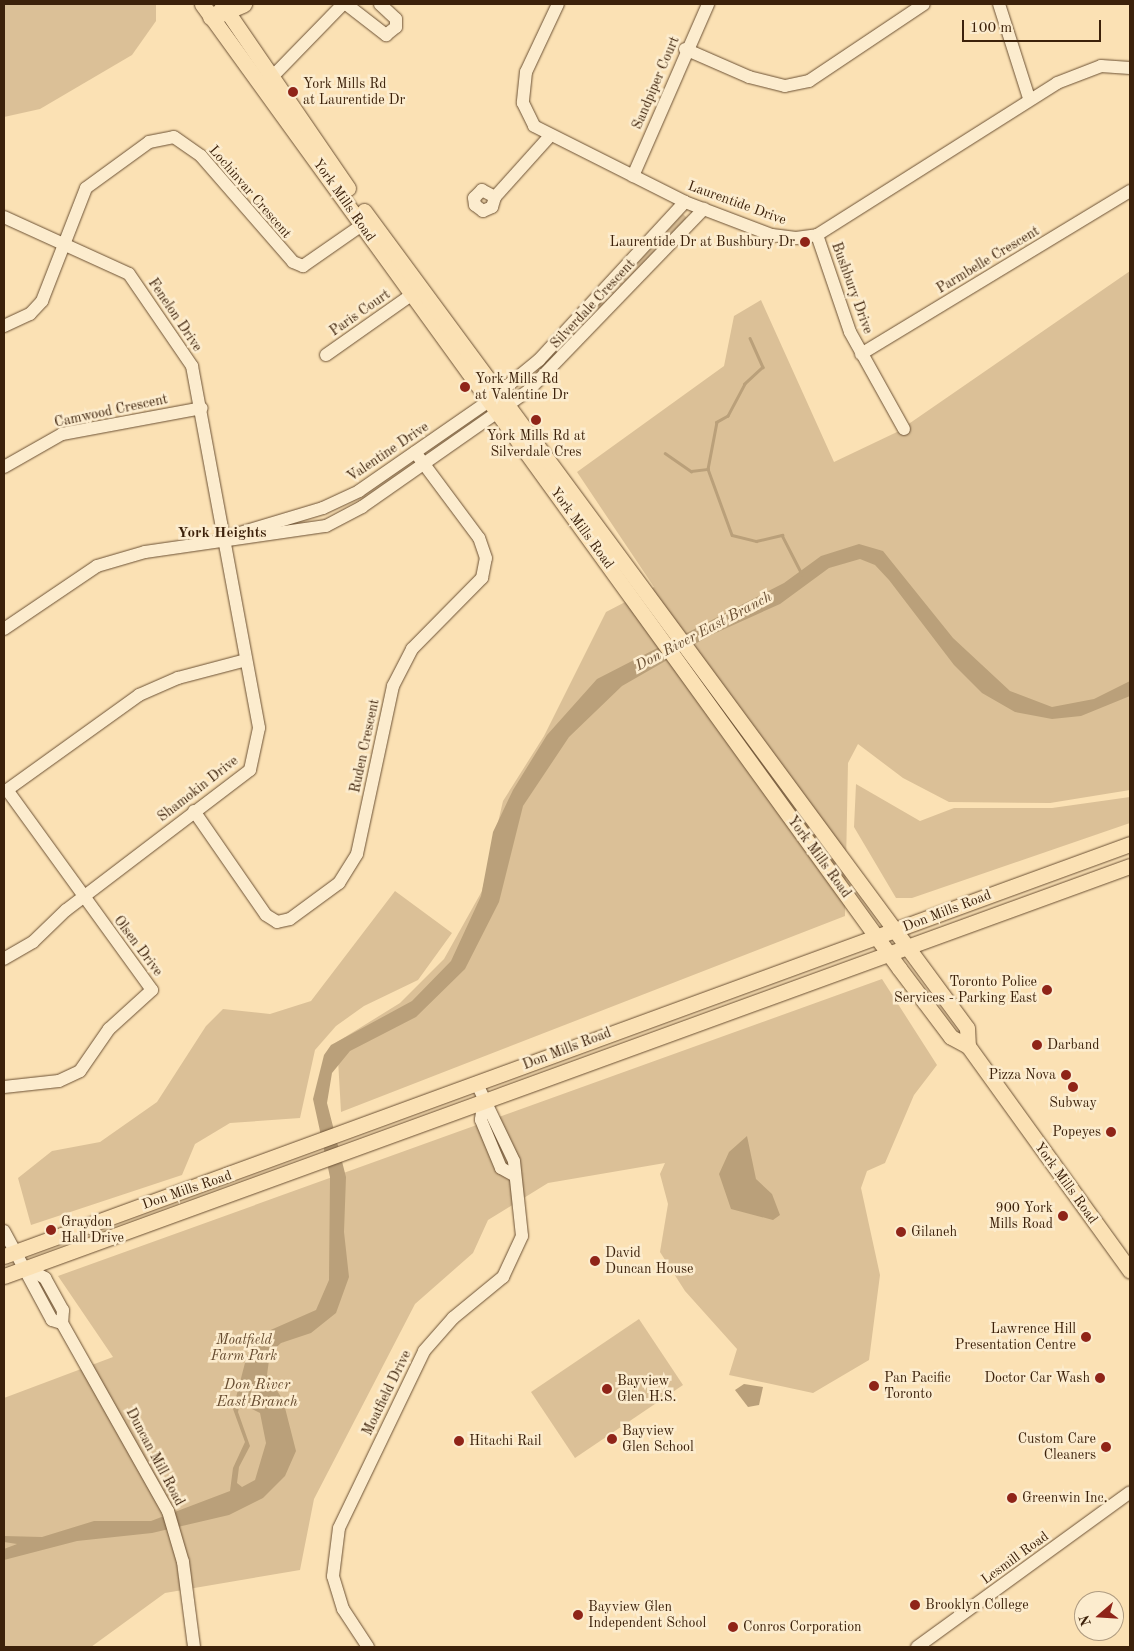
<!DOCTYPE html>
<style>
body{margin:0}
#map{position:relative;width:1134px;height:1651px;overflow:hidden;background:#fbe1b4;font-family:"Old Standard TT",serif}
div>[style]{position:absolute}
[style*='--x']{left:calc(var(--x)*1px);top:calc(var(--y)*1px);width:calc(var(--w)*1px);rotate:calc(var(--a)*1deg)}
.green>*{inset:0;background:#dbc097}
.water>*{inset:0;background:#baa07a}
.stream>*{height:2.5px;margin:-1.25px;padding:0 1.25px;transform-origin:1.25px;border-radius:1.25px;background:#baa07a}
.roads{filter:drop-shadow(0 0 1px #6c5134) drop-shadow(0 0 1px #6c5134)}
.minor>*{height:12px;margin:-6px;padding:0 6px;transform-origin:6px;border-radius:6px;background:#fcecce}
.major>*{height:15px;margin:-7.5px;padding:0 7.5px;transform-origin:7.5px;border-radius:7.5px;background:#fbe1b4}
.highway>*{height:18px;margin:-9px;padding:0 9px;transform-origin:9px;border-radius:9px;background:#fbe1b4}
.dots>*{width:14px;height:14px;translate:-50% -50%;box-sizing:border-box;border:2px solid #fcecce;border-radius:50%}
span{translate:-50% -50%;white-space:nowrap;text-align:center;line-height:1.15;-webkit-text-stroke:5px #fcecce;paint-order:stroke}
.street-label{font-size:14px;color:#3c210a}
.poi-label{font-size:14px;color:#3c210a}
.left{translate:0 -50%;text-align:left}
.right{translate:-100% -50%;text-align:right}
.park-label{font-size:14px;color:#64492d;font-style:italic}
.neighbourhood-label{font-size:15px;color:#3c210a;font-weight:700}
.water-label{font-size:15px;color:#684d31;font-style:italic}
.frame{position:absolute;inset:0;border:5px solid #3c210a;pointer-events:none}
.north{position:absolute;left:1074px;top:1591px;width:50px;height:50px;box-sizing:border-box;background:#fcecce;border:1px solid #af9b80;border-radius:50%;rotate:251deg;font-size:14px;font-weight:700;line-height:20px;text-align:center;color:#3c210a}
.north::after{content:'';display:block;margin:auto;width:18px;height:22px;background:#8f2418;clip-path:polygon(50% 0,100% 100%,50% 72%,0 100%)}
.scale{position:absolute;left:962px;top:20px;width:139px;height:22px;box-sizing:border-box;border:2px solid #3c210a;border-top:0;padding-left:6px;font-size:15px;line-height:18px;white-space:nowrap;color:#3c210a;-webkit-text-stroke:4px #fcecce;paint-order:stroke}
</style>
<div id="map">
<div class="green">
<i style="clip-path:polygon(4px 4px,156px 4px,156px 21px,132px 55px,40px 109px,4px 117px)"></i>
<i style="clip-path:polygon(683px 214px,687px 218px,534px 382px,522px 388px)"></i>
<i style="clip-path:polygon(1130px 271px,1130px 790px,1050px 803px,949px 802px,903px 778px,858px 744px,848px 763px,845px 916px,341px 1112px,337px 1042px,400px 1003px,444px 959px,482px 891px,503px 801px,544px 736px,606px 612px,654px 587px,577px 472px,724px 366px,734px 316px,761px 300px,834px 462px,897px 432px)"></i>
<i style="clip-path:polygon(856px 784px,920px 821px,954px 808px,1052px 808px,1130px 797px,1130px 823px,912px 898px,896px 898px,854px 827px)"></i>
<i style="clip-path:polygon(395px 891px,452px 933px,418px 980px,364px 1006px,336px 1026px,315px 1050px,300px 1118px,230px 1123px,195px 1144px,182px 1175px,31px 1225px,18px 1178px,52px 1151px,100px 1142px,157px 1102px,206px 1026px,223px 1009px,270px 1014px,311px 1001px)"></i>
<i style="clip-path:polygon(882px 979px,937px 1065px,914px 1095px,885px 1163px,867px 1171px,861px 1188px,880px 1275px,869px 1360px,813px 1393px,729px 1375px,737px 1349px,685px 1291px,660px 1252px,668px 1204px,660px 1174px,665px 1163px,548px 1183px,488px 1220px,473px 1253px,415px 1304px,314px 1499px,300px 1570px,165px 1593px,91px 1647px,4px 1647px,4px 1398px,113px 1357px,58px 1276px)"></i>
<i style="clip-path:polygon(639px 1319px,683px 1385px,575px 1458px,531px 1392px)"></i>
</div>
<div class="water">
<i style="clip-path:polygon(evenodd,859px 544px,883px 551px,953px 638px,1010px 691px,1052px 707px,1094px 699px,1130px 681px,1130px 696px,1081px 716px,1052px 719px,1015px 712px,982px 693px,954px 665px,889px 580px,875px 565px,860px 559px,829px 568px,780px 604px,709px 636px,622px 686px,569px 737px,523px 806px,499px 902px,465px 969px,416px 1017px,350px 1051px,332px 1073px,327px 1103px,346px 1177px,344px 1232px,349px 1277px,336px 1313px,311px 1333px,281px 1343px,270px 1353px,267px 1375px,283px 1400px,296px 1451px,285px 1476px,263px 1498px,229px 1515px,152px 1533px,77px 1541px,4px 1560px,4px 1549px,17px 1544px,4px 1542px,4px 1536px,42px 1537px,94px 1521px,151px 1521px,230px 1491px,233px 1468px,245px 1442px,233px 1409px,246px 1359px,257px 1336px,316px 1310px,329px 1280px,330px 1177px,313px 1099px,324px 1055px,331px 1045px,412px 1001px,451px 961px,481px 896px,493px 832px,513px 790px,547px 735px,597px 679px,784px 583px,821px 556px,859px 544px,240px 1403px,260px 1413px,266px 1443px,255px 1480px,242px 1487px,237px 1483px,239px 1467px,250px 1446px,238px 1412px,240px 1403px)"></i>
<i style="clip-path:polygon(747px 1136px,756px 1179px,772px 1194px,780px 1215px,773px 1220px,731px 1209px,719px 1174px,729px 1152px)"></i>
<i style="clip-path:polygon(744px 1384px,763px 1387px,759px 1405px,748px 1407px,735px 1390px)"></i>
</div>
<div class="stream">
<i style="--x:750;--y:338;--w:32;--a:66"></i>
<i style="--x:763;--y:367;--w:25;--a:137"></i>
<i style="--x:745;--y:384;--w:36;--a:118"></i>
<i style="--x:728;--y:416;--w:13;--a:151"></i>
<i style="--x:717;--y:422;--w:48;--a:100.8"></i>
<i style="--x:708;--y:469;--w:70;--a:70"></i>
<i style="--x:732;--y:535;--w:25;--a:14"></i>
<i style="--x:756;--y:541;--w:27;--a:-13"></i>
<i style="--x:782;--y:535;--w:44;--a:62.9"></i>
<i style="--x:665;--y:453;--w:32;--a:35"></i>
<i style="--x:691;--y:471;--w:17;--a:-7"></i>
</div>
<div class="roads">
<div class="minor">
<i style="--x:346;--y:4;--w:51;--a:37.8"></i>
<i style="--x:386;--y:35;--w:13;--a:-39"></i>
<i style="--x:396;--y:27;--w:8;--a:-90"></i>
<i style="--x:396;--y:19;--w:22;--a:-137"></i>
<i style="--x:558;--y:4;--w:75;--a:115.2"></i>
<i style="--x:526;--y:72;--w:31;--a:96"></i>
<i style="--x:523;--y:103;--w:25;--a:64"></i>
<i style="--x:534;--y:126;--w:169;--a:26.7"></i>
<i style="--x:685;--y:202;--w:93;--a:20.8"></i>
<i style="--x:772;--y:235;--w:24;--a:7"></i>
<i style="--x:796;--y:238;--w:21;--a:-8"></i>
<i style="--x:817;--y:235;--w:284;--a:-32.3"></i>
<i style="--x:1057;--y:83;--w:47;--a:-21.1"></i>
<i style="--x:1101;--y:66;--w:29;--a:4"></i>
<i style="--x:999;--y:4;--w:99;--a:72.3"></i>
<i style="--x:685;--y:49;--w:70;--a:23.6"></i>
<i style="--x:749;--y:77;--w:37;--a:14"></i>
<i style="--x:785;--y:86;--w:25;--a:-12"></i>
<i style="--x:809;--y:81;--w:138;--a:-33.8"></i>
<i style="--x:273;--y:76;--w:100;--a:-45.8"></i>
<i style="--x:633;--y:176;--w:188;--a:-66.4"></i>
<i style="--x:495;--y:197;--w:15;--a:-152"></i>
<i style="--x:482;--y:190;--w:11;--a:135"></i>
<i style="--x:474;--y:198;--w:7;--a:82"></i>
<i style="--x:475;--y:205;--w:10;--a:37"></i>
<i style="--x:483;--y:211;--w:10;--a:-24"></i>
<i style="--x:492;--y:207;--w:10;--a:-73"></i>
<i style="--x:495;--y:197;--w:82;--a:-48"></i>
<i style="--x:4;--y:217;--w:137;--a:24.5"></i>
<i style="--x:129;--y:274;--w:112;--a:55.6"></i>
<i style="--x:192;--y:366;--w:368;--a:79.5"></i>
<i style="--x:259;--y:728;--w:43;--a:102.1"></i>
<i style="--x:250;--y:770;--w:231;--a:142.7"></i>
<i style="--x:66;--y:910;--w:46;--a:135.9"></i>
<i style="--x:33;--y:942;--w:34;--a:150"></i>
<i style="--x:817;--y:235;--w:102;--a:71.2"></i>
<i style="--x:850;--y:332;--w:111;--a:60.9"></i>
<i style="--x:4;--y:326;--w:29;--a:-25"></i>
<i style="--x:30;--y:314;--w:18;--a:-47"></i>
<i style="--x:42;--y:301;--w:121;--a:-68.7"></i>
<i style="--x:86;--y:188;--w:78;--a:-36.1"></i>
<i style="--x:149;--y:142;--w:25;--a:-11"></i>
<i style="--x:174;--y:137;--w:33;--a:35"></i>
<i style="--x:201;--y:156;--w:140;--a:49"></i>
<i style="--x:293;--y:262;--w:11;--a:22"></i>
<i style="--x:303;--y:266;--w:72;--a:-34.8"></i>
<i style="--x:861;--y:354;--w:315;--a:-31.2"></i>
<i style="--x:326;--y:355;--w:104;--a:-35.2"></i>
<i style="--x:4;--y:467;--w:67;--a:-29.6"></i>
<i style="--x:62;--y:434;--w:142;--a:-10.5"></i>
<i style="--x:233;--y:535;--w:94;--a:-16.7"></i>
<i style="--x:323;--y:508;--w:40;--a:-25"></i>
<i style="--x:359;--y:491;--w:158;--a:-34.7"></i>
<i style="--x:489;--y:401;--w:65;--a:-39.4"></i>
<i style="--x:539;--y:360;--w:215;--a:-47.3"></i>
<i style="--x:4;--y:629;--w:112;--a:-34.1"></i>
<i style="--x:97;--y:566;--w:50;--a:-16.3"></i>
<i style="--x:145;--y:552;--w:183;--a:-8.2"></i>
<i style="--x:326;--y:526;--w:41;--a:-27.8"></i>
<i style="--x:362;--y:507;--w:204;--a:-35"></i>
<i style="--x:529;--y:390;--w:252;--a:-46"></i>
<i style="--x:194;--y:811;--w:126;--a:55.3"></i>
<i style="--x:266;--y:915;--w:13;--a:32"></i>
<i style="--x:277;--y:922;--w:13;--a:-13"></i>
<i style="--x:290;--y:919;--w:61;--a:-36.3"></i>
<i style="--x:339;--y:883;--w:34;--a:-58"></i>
<i style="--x:357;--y:854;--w:172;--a:-77.9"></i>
<i style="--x:393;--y:686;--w:42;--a:-62.8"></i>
<i style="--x:412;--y:649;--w:100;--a:-45.4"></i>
<i style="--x:482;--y:578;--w:20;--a:-79"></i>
<i style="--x:486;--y:558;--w:21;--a:-109"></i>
<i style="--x:479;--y:538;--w:107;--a:-126.7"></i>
<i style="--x:4;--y:1087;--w:55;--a:-6.2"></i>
<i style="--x:59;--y:1081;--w:23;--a:-25"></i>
<i style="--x:80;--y:1071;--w:51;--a:-55.4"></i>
<i style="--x:109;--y:1029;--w:58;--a:-42.2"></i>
<i style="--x:152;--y:990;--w:247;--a:-125.9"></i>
<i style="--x:7;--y:790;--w:163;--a:-35.7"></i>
<i style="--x:139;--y:695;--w:43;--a:-23.6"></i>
<i style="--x:178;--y:678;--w:70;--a:-14.8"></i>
<i style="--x:484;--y:1100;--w:20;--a:99"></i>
<i style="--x:481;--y:1120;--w:52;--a:67.4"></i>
<i style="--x:501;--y:1168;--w:13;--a:29"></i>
<i style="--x:4;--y:1231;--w:101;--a:61.7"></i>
<i style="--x:52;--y:1320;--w:10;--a:17"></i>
<i style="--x:27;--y:1268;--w:21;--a:29"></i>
<i style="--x:45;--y:1278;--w:37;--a:61"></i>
<i style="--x:63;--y:1310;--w:13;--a:94"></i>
<i style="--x:62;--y:1323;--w:216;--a:60.6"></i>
<i style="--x:168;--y:1511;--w:53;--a:73.6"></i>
<i style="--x:183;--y:1562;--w:86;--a:82.6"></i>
<i style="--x:368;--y:1647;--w:45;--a:-123.3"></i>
<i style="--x:343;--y:1609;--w:34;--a:-107"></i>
<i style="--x:333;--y:1576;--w:48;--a:-82.9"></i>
<i style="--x:339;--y:1528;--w:196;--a:-64.3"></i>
<i style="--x:424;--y:1351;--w:44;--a:-48.7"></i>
<i style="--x:453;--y:1318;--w:65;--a:-39.4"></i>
<i style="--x:503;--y:1277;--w:45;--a:-65.1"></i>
<i style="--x:522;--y:1236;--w:75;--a:-96.1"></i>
<i style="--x:514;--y:1161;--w:85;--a:-115.7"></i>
<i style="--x:917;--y:1647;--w:263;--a:-36"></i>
</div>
<div class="major">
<i style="--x:202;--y:4;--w:1190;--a:54.13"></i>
<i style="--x:899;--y:968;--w:86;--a:53"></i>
<i style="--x:951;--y:1037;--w:19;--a:28"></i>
<i style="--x:968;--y:1046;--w:277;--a:54.2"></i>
<i style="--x:222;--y:4;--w:223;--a:55.6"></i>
<i style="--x:364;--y:211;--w:1015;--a:53.57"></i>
<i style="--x:967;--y:1028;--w:18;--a:87"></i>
<i style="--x:4;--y:1256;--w:1199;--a:-20.1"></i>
<i style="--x:4;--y:1276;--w:1198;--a:-20.01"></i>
</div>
<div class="highway">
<i style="--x:212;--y:17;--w:34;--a:-23"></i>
</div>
</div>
<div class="dots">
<i style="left:293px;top:92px;background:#8f2418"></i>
<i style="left:805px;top:242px;background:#8f2418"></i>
<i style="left:465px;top:387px;background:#8f2418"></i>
<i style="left:536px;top:420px;background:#8f2418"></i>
<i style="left:1047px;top:990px;background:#8f2418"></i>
<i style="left:1037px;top:1045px;background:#8f2418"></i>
<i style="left:1066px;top:1075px;background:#8f2418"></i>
<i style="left:1073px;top:1087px;background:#8f2418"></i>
<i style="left:1111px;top:1132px;background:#8f2418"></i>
<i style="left:1063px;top:1216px;background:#8f2418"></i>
<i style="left:51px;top:1230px;background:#8f2418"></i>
<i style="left:901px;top:1232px;background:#8f2418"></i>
<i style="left:595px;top:1261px;background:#8f2418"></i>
<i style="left:1086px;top:1337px;background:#8f2418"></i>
<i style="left:1100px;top:1378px;background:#8f2418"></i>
<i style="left:874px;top:1386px;background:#8f2418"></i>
<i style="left:607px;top:1389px;background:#8f2418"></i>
<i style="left:612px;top:1439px;background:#8f2418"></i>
<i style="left:459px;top:1441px;background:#8f2418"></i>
<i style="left:1106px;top:1447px;background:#8f2418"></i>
<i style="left:1012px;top:1498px;background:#8f2418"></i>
<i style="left:915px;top:1605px;background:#8f2418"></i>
<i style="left:578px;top:1615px;background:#8f2418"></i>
<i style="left:733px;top:1627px;background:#8f2418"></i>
</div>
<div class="street-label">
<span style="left:656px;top:83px;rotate:-67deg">Sandpiper Court</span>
<span style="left:250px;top:192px;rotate:49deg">Lochinvar Crescent</span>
<span style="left:344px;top:200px;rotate:55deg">York Mills Road</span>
<span style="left:737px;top:203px;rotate:20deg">Laurentide Drive</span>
<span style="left:988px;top:260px;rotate:-31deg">Parmbelle Crescent</span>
<span style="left:852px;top:288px;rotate:70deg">Bushbury Drive</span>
<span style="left:593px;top:304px;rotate:-47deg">Silverdale Crescent</span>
<span style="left:360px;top:313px;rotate:-35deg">Paris Court</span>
<span style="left:175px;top:315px;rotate:56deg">Fenelon Drive</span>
<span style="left:111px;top:411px;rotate:-12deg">Camwood Crescent</span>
<span style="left:388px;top:452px;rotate:-34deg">Valentine Drive</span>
<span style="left:582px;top:528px;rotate:54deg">York Mills Road</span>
<span style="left:365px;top:746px;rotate:-78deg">Ruden Crescent</span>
<span style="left:198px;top:789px;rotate:-38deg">Shamokin Drive</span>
<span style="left:819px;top:857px;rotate:54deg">York Mills Road</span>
<span style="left:947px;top:911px;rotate:-21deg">Don Mills Road</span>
<span style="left:138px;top:946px;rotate:53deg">Olsen Drive</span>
<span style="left:567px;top:1049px;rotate:-21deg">Don Mills Road</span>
<span style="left:1066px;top:1183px;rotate:54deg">York Mills Road</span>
<span style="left:187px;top:1190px;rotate:-19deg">Don Mills Road</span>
<span style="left:387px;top:1393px;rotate:-64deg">Moatfield Drive</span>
<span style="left:155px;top:1457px;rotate:62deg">Duncan Mill Road</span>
<span style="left:1015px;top:1558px;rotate:-36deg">Lesmill Road</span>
</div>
<div class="poi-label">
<span class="left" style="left:303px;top:92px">York Mills Rd<br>at Laurentide Dr</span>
<span class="right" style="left:795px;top:242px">Laurentide Dr at Bushbury Dr</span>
<span class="left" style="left:475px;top:387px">York Mills Rd<br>at Valentine Dr</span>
<span style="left:536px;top:444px">York Mills Rd at<br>Silverdale Cres</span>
<span class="right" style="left:1037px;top:990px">Toronto Police<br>Services - Parking East</span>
<span class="left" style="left:1047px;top:1045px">Darband</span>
<span class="right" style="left:1056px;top:1075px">Pizza Nova</span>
<span style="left:1073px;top:1103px">Subway</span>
<span class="right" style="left:1101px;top:1132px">Popeyes</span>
<span class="right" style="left:1053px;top:1216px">900 York<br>Mills Road</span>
<span class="left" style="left:61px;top:1230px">Graydon<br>Hall Drive</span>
<span class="left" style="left:911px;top:1232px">Gilaneh</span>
<span class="left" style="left:605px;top:1261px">David<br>Duncan House</span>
<span class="right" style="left:1076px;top:1337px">Lawrence Hill<br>Presentation Centre</span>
<span class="left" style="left:884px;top:1386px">Pan Pacific<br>Toronto</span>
<span class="right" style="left:1090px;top:1378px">Doctor Car Wash</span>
<span class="left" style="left:617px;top:1389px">Bayview<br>Glen H.S.</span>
<span class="left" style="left:622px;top:1439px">Bayview<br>Glen School</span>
<span class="right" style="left:1096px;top:1447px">Custom Care<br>Cleaners</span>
<span class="left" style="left:469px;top:1441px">Hitachi Rail</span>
<span class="left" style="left:1022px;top:1498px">Greenwin Inc.</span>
<span class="left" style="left:925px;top:1605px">Brooklyn College</span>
<span class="left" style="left:588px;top:1615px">Bayview Glen<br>Independent School</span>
<span class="left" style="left:743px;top:1627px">Conros Corporation</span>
</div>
<div class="park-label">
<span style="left:244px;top:1348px">Moatfield<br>Farm Park</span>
</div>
<div class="neighbourhood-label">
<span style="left:222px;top:534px">York Heights</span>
</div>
<div class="water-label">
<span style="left:704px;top:632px;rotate:-28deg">Don River East Branch</span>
<span style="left:257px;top:1394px">Don River<br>East Branch</span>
</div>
<div class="frame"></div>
<div class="north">N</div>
<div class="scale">100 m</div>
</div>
